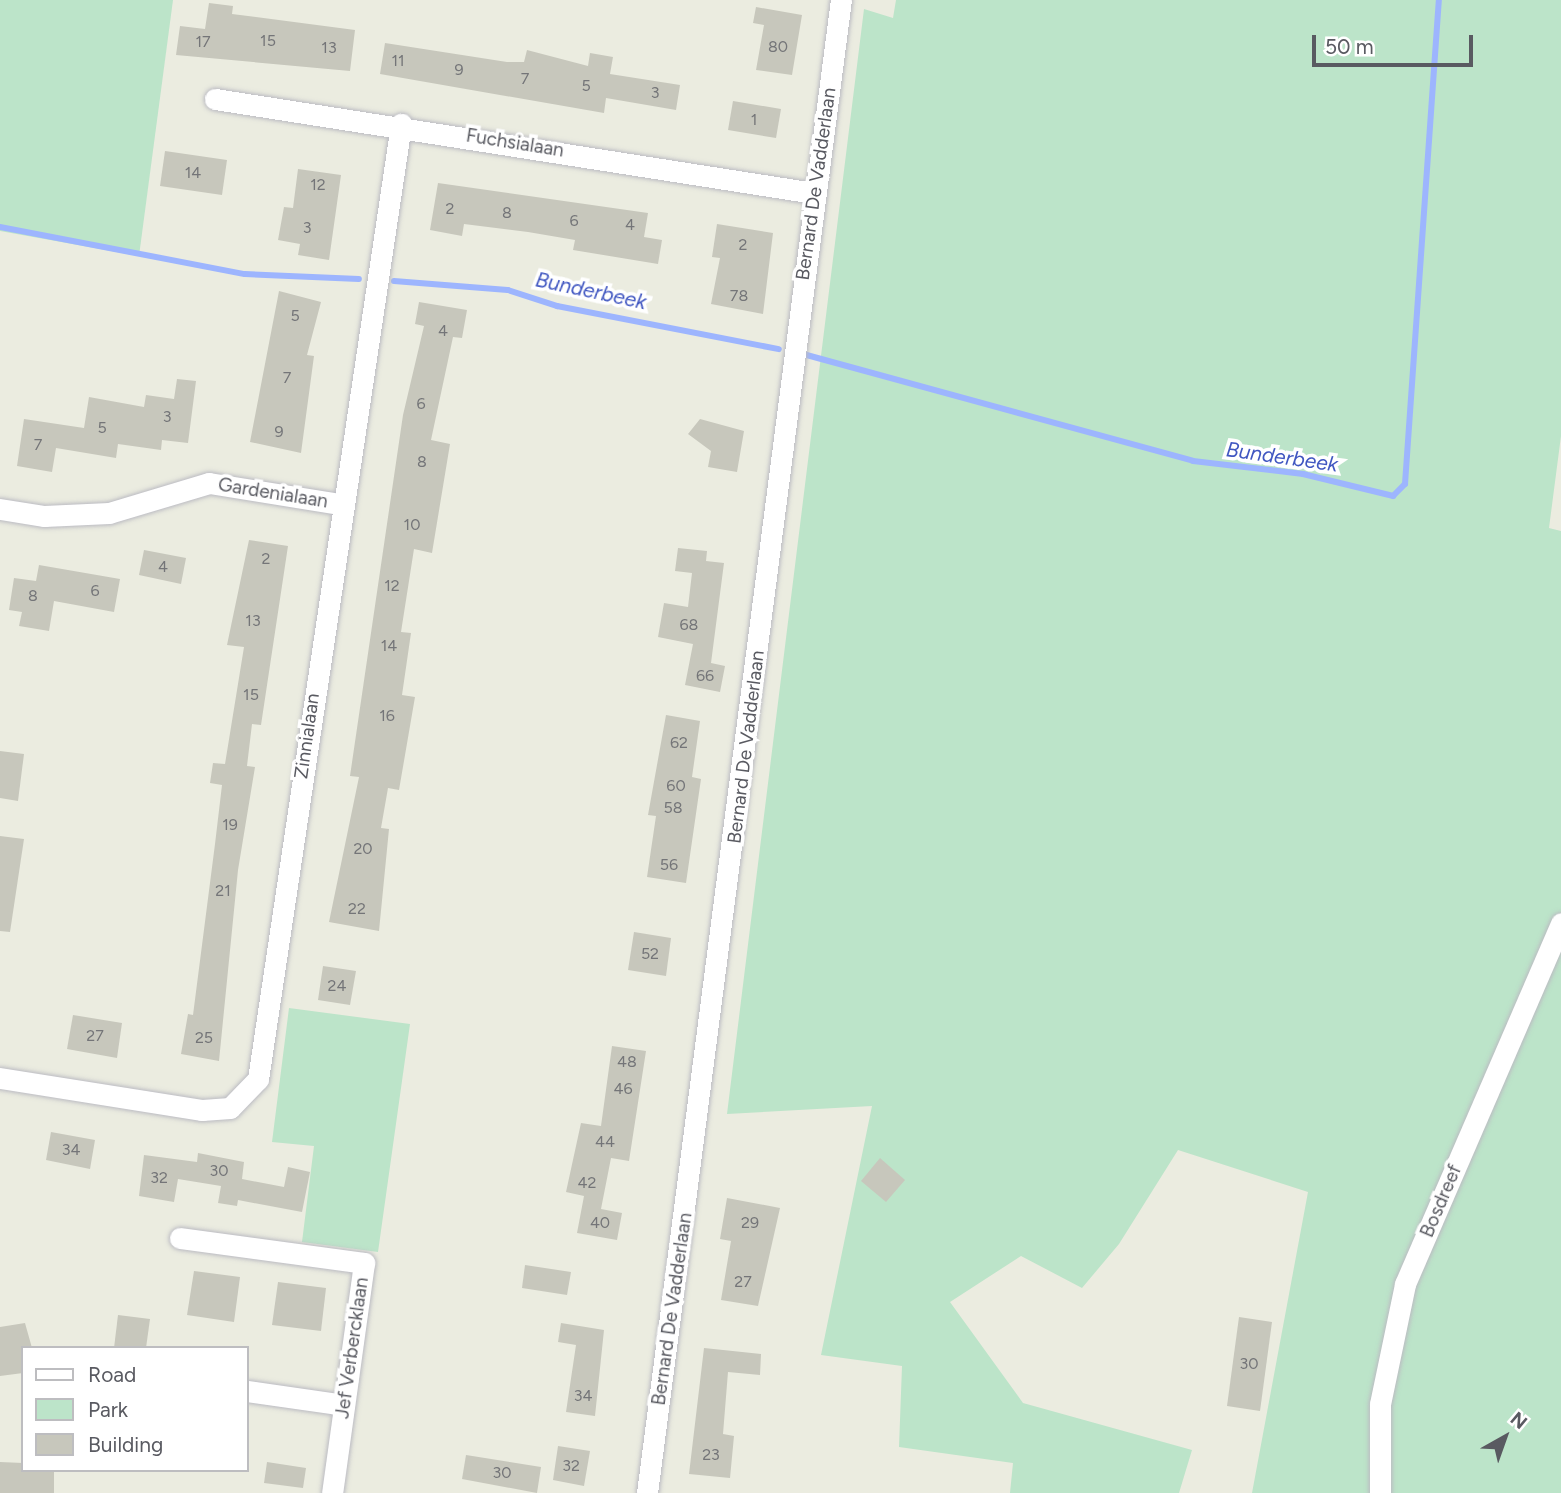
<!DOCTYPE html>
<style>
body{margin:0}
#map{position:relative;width:1561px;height:1493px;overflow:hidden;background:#ebece0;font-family:Figtree,sans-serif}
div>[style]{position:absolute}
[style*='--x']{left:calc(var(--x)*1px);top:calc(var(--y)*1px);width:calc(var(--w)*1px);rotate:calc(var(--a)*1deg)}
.green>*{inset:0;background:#bce4c9}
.stream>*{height:6px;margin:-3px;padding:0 3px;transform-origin:3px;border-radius:3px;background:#9db5fe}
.building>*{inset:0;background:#c7c7bc}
.roads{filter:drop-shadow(0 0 2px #bbbbc2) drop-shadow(0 0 2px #bbbbc2)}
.street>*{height:21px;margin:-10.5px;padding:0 10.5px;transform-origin:10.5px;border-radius:10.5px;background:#fff}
span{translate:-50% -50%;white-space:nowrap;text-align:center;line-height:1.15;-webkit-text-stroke:7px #fff;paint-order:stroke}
.number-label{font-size:16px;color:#747578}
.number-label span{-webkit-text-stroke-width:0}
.street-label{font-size:19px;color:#595a61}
.water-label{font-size:21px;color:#4157c1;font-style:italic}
.legend{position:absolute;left:21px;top:1346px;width:228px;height:126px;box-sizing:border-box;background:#fff;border:2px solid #bdbdc0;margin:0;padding:9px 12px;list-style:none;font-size:21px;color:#595a61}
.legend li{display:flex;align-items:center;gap:14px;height:35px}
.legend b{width:35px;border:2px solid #bdbdc0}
.north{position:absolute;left:1470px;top:1402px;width:70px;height:70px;-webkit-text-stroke:5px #fff;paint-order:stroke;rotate:40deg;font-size:19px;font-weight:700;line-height:28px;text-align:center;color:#595a61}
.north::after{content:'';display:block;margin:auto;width:24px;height:32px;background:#595a61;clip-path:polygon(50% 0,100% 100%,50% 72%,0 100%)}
.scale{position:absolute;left:1312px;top:35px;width:161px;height:32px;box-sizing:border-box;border:4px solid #595a61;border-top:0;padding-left:9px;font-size:21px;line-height:24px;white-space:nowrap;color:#595a61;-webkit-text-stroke:5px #fff;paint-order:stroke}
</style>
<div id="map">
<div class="green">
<i style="clip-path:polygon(0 0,173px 0,139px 256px,0 231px)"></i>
<i style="clip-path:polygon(896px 0,1561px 0,1561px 436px,1549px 528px,1561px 531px,1561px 1493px,1252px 1493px,1308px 1192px,1178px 1150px,1119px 1244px,1082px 1288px,1021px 1256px,950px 1302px,1023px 1403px,1192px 1450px,1179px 1493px,1010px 1493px,1013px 1463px,899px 1447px,902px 1366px,821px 1355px,872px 1106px,727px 1114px,864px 9px,893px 18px)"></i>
<i style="clip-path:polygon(289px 1008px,410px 1024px,378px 1252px,302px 1242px,314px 1146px,272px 1142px)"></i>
</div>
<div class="stream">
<i style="--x:0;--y:227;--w:249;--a:10.9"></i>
<i style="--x:245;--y:274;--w:114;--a:2.5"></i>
<i style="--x:394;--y:281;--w:114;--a:4.5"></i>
<i style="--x:508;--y:290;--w:52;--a:18.1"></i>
<i style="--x:557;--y:306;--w:226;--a:11"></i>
<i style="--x:803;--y:354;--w:404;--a:15.3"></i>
<i style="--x:1193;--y:461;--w:111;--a:6.7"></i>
<i style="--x:1303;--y:474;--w:93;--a:13.7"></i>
<i style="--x:1393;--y:496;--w:17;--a:-45"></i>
<i style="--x:1405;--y:484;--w:485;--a:-86"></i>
</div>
<div class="building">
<i style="clip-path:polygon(209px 3px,233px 6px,232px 14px,355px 30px,350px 71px,176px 55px,180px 26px,205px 29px)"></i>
<i style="clip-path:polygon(756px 7px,802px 15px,792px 75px,756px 70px,764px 25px,753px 23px)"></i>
<i style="clip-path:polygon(385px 43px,507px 62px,524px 62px,527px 50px,588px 66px,590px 53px,613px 57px,610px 74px,680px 85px,676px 110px,606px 98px,604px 113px,380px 74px)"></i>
<i style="clip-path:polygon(733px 101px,781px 109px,776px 138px,728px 130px)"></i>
<i style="clip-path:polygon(165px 151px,227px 160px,222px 195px,160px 186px)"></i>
<i style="clip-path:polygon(298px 169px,341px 175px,329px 260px,298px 255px,300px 244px,278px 240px,284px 207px,293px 208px)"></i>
<i style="clip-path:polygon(438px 183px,648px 213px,644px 237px,662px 240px,658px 264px,573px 250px,575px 240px,528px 232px,464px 224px,462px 236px,430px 230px)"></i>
<i style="clip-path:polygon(717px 224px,773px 233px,763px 314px,711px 304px,720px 258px,712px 257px)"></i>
<i style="clip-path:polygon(279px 291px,321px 302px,307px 355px,314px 356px,301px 453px,250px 442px)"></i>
<i style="clip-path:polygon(419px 302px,467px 310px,462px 338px,453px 337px,431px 440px,450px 444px,432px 553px,414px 549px,401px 632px,411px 633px,402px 695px,415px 697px,399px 790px,388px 788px,381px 828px,389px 829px,379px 931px,329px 922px,359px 777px,350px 776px,403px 415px,424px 326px,415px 324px)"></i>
<i style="clip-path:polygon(177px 379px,196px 381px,188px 443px,162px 440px,161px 450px,118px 444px,116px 458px,56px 448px,52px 472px,17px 466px,24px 419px,84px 428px,89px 397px,144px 407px,146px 395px,174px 399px)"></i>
<i style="clip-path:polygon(700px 419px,744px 431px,737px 472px,708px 467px,711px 451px,688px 434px)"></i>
<i style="clip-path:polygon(249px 540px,288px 546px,261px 725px,252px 724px,247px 766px,255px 767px,238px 870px,219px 1061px,181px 1054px,188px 1014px,193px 1015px,215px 844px,222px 785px,210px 783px,213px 763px,225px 764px,244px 647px,227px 645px)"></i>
<i style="clip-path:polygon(678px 548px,707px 551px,706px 561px,724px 563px,711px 663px,725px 666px,720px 692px,685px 685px,693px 644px,658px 637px,664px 603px,688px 607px,692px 573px,675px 571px)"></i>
<i style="clip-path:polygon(144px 550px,186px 558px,181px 584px,139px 575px)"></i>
<i style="clip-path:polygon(39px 565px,120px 579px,114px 612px,54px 601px,49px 631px,19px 626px,22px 612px,9px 610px,14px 578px,36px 581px)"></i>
<i style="clip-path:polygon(666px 715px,700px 721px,692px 777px,701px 779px,686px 883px,647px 877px,656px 816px,648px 815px)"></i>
<i style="clip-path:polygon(0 751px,24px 754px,18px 801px,0 798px)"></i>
<i style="clip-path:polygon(0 836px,24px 839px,10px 932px,0 931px)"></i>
<i style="clip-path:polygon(634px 932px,671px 938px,666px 976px,628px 970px)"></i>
<i style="clip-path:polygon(323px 966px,356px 971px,350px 1005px,318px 1000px)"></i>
<i style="clip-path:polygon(73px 1015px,122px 1023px,117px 1058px,67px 1049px)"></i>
<i style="clip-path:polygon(612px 1046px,646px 1051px,629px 1161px,611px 1158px,601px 1209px,622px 1213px,617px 1240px,577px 1233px,584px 1196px,566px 1192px,581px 1123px,601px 1126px)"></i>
<i style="clip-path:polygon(51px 1132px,95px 1140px,90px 1169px,46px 1160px)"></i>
<i style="clip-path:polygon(198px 1153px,244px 1162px,242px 1179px,284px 1187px,288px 1167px,310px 1172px,302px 1212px,238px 1200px,237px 1206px,218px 1203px,221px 1186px,178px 1179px,174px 1202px,139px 1196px,144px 1155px,197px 1162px)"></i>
<i style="clip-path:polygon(880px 1158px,905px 1180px,886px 1202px,861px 1181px)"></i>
<i style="clip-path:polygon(727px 1198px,780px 1208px,758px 1306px,721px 1300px,731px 1241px,720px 1239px)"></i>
<i style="clip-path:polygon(525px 1265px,571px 1272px,567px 1295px,522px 1288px)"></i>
<i style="clip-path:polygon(194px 1271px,240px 1277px,234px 1322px,187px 1315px)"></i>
<i style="clip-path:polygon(278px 1282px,326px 1288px,321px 1331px,272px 1325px)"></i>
<i style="clip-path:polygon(118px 1315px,150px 1319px,146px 1348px,114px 1348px)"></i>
<i style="clip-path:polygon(1239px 1317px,1272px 1322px,1260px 1411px,1227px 1406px)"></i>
<i style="clip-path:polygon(25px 1323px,32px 1348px,23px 1348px,23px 1373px,0 1376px,0 1327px)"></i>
<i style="clip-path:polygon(561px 1323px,604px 1330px,595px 1416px,566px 1412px,576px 1345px,558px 1342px)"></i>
<i style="clip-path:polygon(704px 1348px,761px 1354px,760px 1375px,728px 1372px,723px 1434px,734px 1436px,730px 1478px,689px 1474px)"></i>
<i style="clip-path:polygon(558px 1446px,590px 1451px,584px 1486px,553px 1480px)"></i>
<i style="clip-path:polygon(466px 1455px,541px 1467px,537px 1493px,462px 1479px)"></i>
<i style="clip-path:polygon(0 1462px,23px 1463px,23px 1470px,54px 1470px,54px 1493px,0 1493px)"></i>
<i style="clip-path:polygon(267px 1462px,306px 1468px,303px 1488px,264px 1483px)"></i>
</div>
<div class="roads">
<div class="street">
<i style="--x:215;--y:99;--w:606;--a:8.92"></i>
<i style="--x:0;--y:509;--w:45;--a:9"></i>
<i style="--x:44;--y:516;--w:65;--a:-2.6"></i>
<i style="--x:109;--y:513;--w:104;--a:-16.7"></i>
<i style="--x:209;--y:483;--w:133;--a:9.1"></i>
<i style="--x:0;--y:1078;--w:205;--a:9"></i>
<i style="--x:202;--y:1110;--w:28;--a:-4"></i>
<i style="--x:230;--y:1108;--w:40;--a:-46"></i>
<i style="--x:258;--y:1079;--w:966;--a:-81.48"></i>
<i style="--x:180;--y:1238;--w:186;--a:7.7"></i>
<i style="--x:364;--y:1263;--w:232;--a:97.9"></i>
<i style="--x:247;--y:1391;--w:98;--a:8.2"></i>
<i style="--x:647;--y:1493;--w:1506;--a:-82.6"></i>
<i style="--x:1380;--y:1493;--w:89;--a:-90"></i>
<i style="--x:1380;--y:1404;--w:123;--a:-78.2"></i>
<i style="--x:1405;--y:1284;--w:393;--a:-66.6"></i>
</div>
</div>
<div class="number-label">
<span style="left:268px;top:41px">15</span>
<span style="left:203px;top:42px">17</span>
<span style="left:778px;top:47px">80</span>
<span style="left:329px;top:48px">13</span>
<span style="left:398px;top:61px">11</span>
<span style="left:459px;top:70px">9</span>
<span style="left:525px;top:79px">7</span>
<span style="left:586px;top:86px">5</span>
<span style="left:655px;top:93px">3</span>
<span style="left:754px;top:120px">1</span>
<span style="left:193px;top:173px">14</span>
<span style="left:318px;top:185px">12</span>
<span style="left:450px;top:209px">2</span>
<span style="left:507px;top:213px">8</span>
<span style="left:574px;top:221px">6</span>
<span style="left:630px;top:225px">4</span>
<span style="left:307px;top:228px">3</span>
<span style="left:743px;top:245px">2</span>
<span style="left:739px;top:296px">78</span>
<span style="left:295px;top:316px">5</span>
<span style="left:443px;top:331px">4</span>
<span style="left:287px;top:378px">7</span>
<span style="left:421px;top:404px">6</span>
<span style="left:167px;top:417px">3</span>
<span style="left:102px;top:428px">5</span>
<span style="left:279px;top:432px">9</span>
<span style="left:38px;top:445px">7</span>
<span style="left:422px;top:462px">8</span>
<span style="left:412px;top:525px">10</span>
<span style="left:266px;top:559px">2</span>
<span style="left:163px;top:567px">4</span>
<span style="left:392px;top:586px">12</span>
<span style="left:95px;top:591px">6</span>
<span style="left:33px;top:596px">8</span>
<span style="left:253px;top:621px">13</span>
<span style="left:689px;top:625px">68</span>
<span style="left:389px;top:646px">14</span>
<span style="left:705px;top:676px">66</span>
<span style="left:251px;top:695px">15</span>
<span style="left:387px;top:716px">16</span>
<span style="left:679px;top:743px">62</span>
<span style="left:676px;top:786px">60</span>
<span style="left:673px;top:808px">58</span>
<span style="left:230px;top:825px">19</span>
<span style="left:363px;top:849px">20</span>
<span style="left:669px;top:865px">56</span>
<span style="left:223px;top:891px">21</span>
<span style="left:357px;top:909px">22</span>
<span style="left:650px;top:954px">52</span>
<span style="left:337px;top:986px">24</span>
<span style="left:95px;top:1036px">27</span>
<span style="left:204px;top:1038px">25</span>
<span style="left:627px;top:1062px">48</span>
<span style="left:623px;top:1089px">46</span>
<span style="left:605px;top:1142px">44</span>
<span style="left:71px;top:1150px">34</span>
<span style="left:219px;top:1171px">30</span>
<span style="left:159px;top:1178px">32</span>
<span style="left:587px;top:1183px">42</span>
<span style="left:600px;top:1223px">40</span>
<span style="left:750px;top:1223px">29</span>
<span style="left:743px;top:1282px">27</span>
<span style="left:1249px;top:1364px">30</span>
<span style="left:583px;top:1396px">34</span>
<span style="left:711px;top:1455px">23</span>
<span style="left:571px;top:1466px">32</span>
<span style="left:502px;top:1473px">30</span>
</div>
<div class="street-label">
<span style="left:515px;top:143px;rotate:9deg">Fuchsialaan</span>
<span style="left:816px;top:184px;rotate:-82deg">Bernard De Vadderlaan</span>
<span style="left:273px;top:493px;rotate:9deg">Gardenialaan</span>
<span style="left:307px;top:736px;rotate:-82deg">Zinnialaan</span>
<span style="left:746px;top:747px;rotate:-83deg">Bernard De Vadderlaan</span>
<span style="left:1441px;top:1201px;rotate:-67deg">Bosdreef</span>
<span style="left:672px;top:1309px;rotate:-82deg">Bernard De Vadderlaan</span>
<span style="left:352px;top:1348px;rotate:-82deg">Jef Verbercklaan</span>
</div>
<div class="water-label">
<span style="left:591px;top:291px;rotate:12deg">Bunderbeek</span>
<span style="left:1282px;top:457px;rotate:8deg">Bunderbeek</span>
</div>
<ul class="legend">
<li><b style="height:9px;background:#fff"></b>Road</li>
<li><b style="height:19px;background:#bce4c9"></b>Park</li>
<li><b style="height:19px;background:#c7c7bc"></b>Building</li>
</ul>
<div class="north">N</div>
<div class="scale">50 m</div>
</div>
